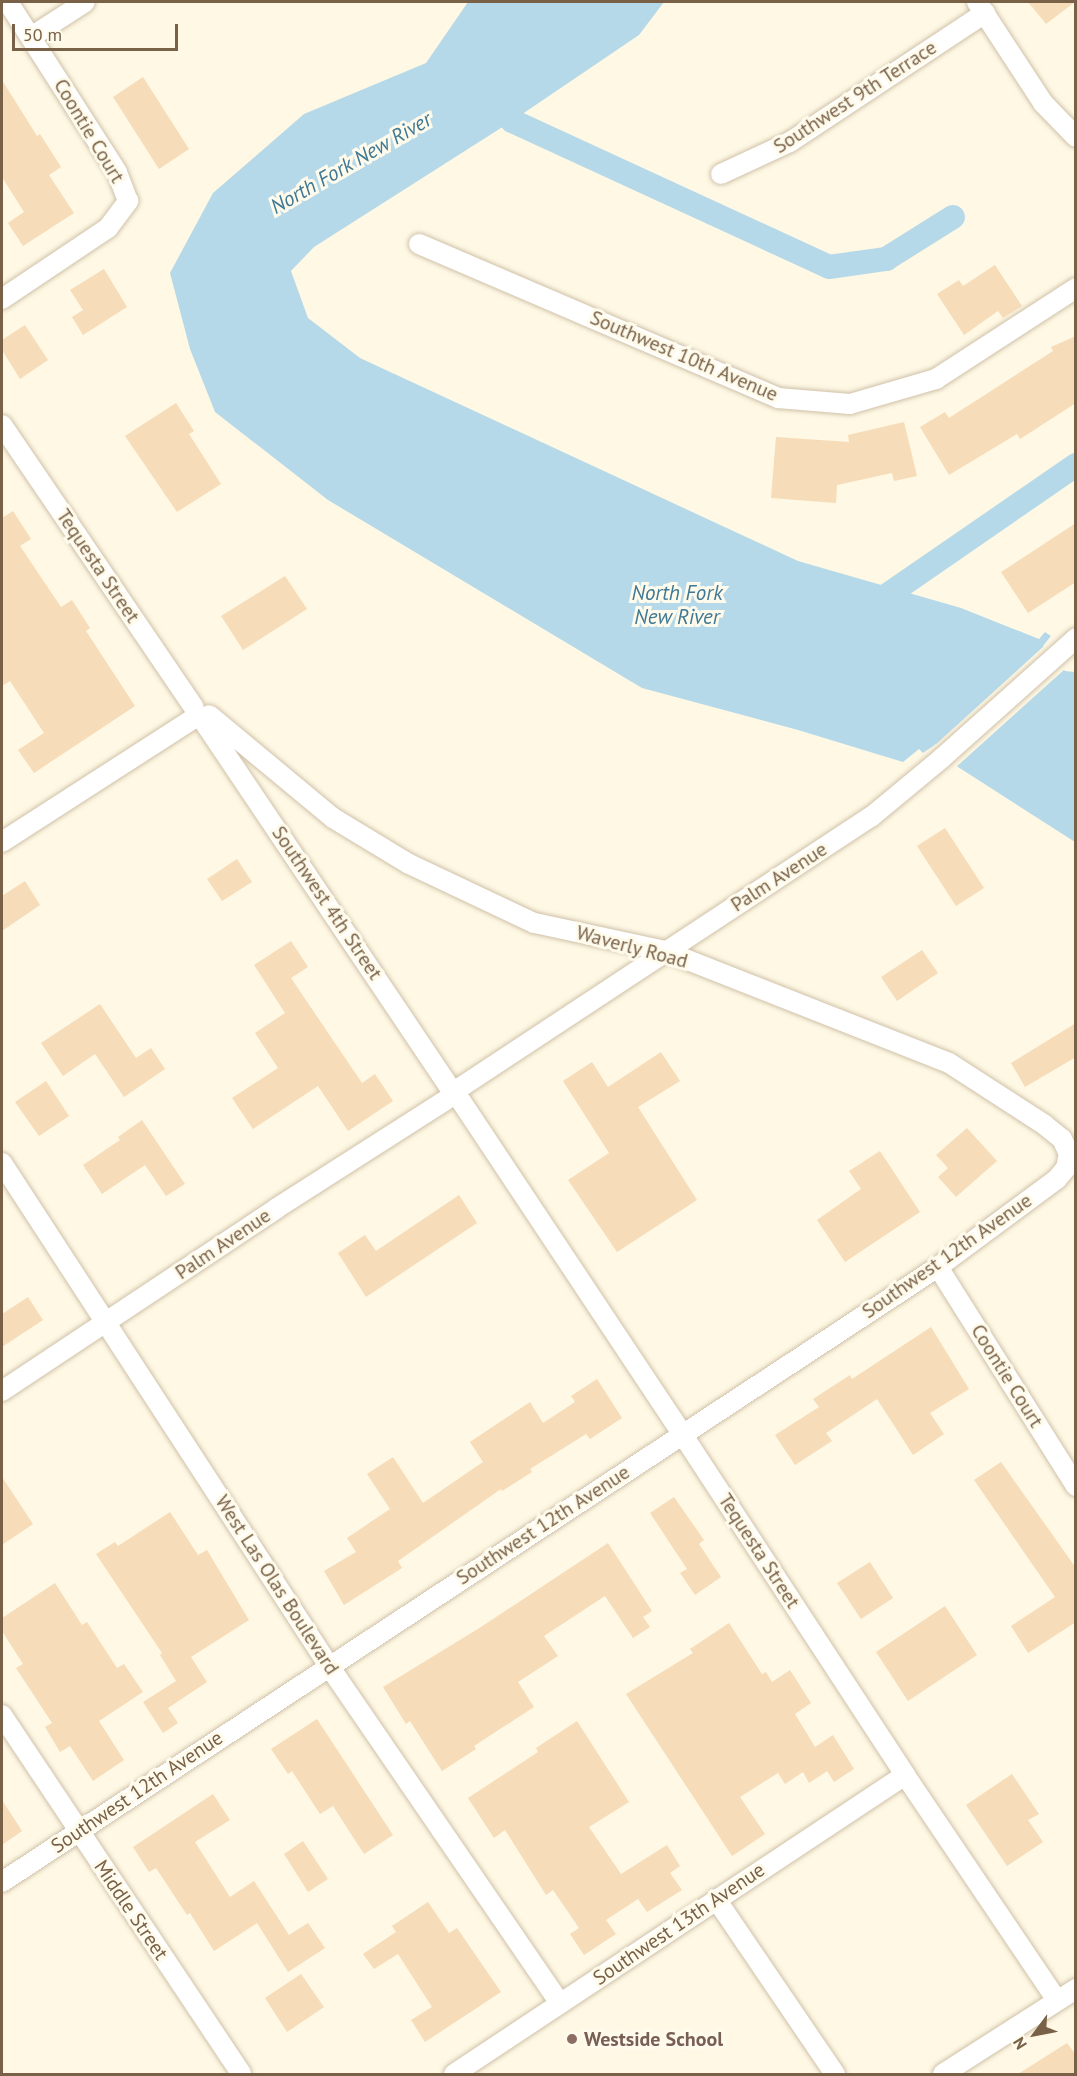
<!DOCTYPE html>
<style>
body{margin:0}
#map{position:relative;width:1077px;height:2076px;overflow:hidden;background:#fef8e4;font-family:"PT Sans",sans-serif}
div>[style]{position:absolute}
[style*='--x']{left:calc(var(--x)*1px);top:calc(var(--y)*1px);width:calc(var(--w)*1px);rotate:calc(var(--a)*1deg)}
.water>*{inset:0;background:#b6d9e9}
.pier>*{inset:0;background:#fef8e4}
.canal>*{height:24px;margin:-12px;padding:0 12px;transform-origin:12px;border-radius:12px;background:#b6d9e9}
.building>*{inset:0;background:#f6dcb9}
.roads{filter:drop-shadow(0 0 2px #d0c1a9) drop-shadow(0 0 2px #d0c1a9)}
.street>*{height:20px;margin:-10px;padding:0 10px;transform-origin:10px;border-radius:10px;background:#fff}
.dots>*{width:16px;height:16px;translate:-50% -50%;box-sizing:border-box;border:3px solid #fffbec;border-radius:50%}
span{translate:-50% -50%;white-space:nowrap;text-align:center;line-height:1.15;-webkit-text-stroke:6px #fffbec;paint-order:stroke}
.street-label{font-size:20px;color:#796147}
.education-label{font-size:20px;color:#785e54;font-weight:700}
.left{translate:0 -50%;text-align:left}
.water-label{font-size:21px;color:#417995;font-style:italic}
.frame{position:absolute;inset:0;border:3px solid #796147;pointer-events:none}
.north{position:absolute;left:1005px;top:2004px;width:60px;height:60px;-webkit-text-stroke:4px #fffbec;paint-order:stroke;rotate:238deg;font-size:16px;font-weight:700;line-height:24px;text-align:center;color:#796147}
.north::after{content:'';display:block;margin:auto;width:21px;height:27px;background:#796147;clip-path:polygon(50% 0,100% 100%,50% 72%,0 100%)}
.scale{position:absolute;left:12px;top:24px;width:166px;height:27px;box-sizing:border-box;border:3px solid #796147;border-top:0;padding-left:8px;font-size:18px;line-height:21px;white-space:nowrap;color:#796147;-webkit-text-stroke:4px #fffbec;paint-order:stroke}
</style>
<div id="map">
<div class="water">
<i style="clip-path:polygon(468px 2px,664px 2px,639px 35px,512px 121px,314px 247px,291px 271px,308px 318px,360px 358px,798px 561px,961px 608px,1039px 639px,1045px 632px,1051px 636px,1043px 646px,1065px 671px,1075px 672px,1075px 842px,958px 767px,936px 744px,923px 753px,919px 749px,903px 762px,798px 730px,642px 688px,328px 500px,215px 412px,190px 349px,170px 273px,213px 193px,304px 114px,426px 63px)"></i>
</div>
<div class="pier">
<i style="clip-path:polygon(1044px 646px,1065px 669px,955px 768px,934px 746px)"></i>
</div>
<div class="canal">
<i style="--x:512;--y:121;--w:349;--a:24.7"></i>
<i style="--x:829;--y:267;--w:58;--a:-8"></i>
<i style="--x:886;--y:259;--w:79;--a:-32.1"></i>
<i style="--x:870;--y:607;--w:250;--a:-34.6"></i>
</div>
<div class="building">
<i style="clip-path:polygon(1028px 2px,1075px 2px,1046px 24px)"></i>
<i style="clip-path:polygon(143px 77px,189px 149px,159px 169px,113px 97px)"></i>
<i style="clip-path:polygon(2px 80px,37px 136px,40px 134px,61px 167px,49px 175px,74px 213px,23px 246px,8px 223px,24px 212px,2px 177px)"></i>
<i style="clip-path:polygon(995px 265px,1022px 306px,1003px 318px,998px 311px,964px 335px,937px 294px,959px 280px,963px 286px)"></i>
<i style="clip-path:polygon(104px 269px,127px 307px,83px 335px,72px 317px,83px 310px,70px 290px)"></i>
<i style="clip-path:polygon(25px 325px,48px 360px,20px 379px,2px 350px,2px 340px)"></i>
<i style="clip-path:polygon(1076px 336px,1076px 403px,1020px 439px,1017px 434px,949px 475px,920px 427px,945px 412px,949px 418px,1053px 351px,1051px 347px)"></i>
<i style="clip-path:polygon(176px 403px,194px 431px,189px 434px,221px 484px,177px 512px,125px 436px)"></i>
<i style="clip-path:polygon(904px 422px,917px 476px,894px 481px,892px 473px,837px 485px,836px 503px,771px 498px,776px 437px,849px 442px,848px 435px)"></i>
<i style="clip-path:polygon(13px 511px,31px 539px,20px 546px,61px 607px,72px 600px,90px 628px,86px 631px,135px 706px,34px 773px,18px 750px,44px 733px,10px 681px,2px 686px,2px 518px)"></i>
<i style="clip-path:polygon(1076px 523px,1076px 582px,1028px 613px,1001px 572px)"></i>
<i style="clip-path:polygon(285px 576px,307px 609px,243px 650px,221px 616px)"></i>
<i style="clip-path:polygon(945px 828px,984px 888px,956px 906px,917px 846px)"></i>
<i style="clip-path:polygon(237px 859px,252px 882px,222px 901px,207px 879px)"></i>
<i style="clip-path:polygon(25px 881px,40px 905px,2px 931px,2px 896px)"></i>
<i style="clip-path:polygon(291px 941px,308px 967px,291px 978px,362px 1083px,375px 1074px,393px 1101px,348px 1131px,318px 1086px,253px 1129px,232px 1098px,278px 1068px,255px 1033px,285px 1013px,254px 965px)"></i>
<i style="clip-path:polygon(922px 950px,938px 973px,897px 1001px,881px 977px)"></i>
<i style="clip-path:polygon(100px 1004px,136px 1058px,151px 1048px,165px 1069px,124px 1097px,95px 1054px,63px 1076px,41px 1043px)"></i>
<i style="clip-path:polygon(1076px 1023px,1076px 1057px,1025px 1087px,1011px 1063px)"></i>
<i style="clip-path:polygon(661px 1052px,680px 1081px,638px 1107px,697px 1200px,617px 1252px,568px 1180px,609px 1153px,563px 1081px,592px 1062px,608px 1087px)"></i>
<i style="clip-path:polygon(46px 1081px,69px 1116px,39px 1136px,15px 1102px)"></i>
<i style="clip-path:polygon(142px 1120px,185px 1184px,166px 1196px,145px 1165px,102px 1194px,83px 1165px,120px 1140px,118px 1137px)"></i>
<i style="clip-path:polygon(967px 1128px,997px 1161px,956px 1197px,938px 1177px,948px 1168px,936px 1155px)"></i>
<i style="clip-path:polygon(880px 1151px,920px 1212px,845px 1262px,817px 1220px,861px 1189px,849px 1171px)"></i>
<i style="clip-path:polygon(459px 1195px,477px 1223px,366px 1297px,338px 1253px,365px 1235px,376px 1251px)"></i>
<i style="clip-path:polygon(28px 1297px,43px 1320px,2px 1347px,2px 1314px)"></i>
<i style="clip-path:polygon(931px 1327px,969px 1389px,930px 1413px,944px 1434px,913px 1455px,877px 1399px,826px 1433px,832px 1441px,795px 1465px,775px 1435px,819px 1407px,813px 1399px,850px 1375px,852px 1379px)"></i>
<i style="clip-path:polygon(597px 1379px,622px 1418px,590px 1439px,586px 1434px,530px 1469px,532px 1472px,502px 1491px,501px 1489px,398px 1561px,402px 1568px,344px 1605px,324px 1571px,356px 1552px,347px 1538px,390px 1509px,367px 1474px,393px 1457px,423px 1503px,483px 1462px,470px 1442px,530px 1402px,543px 1423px,575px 1402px,571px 1396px)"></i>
<i style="clip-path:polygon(1001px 1462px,1076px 1568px,1076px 1622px,1028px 1653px,1011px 1626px,1055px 1597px,974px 1480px)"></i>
<i style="clip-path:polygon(2px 1477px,33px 1524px,2px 1545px)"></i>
<i style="clip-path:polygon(674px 1497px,704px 1540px,699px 1544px,721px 1577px,695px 1595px,680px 1573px,687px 1569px,650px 1513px)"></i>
<i style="clip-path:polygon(170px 1512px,198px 1555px,207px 1550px,249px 1620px,191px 1657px,207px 1682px,168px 1708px,178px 1723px,163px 1733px,143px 1702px,176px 1681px,160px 1655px,162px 1653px,96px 1554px,115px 1542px,118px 1546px)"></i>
<i style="clip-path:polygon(608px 1543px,652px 1611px,643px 1617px,650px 1627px,633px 1638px,605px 1596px,544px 1636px,558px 1656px,518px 1682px,534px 1707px,474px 1746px,476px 1749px,442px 1771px,410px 1721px,406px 1724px,383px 1687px,481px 1627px)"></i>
<i style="clip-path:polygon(870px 1562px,893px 1598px,861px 1619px,837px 1583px)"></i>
<i style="clip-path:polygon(55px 1583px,82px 1625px,87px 1622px,117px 1668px,124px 1664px,143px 1692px,99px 1721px,124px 1760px,93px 1781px,70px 1746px,60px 1752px,45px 1727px,52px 1723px,16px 1668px,23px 1664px,2px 1631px,2px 1618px)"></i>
<i style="clip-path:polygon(945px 1606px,977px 1655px,908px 1701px,876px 1652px)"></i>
<i style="clip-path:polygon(729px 1623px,762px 1674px,766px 1672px,772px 1682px,790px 1670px,811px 1703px,795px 1714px,815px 1747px,833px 1735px,854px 1769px,834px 1782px,827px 1771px,809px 1783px,803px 1772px,785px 1784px,778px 1773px,740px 1797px,765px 1834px,732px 1856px,626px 1694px,693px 1653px,690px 1649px)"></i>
<i style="clip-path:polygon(317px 1719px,393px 1835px,364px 1854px,333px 1806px,320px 1814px,292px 1771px,288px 1774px,271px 1749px)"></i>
<i style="clip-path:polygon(577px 1721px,629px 1802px,589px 1827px,621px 1874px,667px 1845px,680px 1866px,670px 1873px,682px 1890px,647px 1912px,638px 1899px,606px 1920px,616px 1934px,584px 1955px,570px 1934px,579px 1928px,553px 1890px,546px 1895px,505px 1830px,494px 1838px,468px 1798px,538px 1752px,536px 1748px)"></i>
<i style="clip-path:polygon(1012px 1774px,1039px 1814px,1028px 1820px,1043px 1842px,1007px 1866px,966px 1805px)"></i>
<i style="clip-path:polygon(213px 1794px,230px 1820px,195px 1842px,230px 1897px,254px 1881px,289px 1935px,308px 1923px,325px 1948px,288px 1972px,257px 1923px,214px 1951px,190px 1913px,187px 1915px,156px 1868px,149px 1872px,133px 1847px)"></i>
<i style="clip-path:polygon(2px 1800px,22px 1831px,2px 1845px)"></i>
<i style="clip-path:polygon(303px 1841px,328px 1879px,308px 1892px,284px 1854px)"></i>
<i style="clip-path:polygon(428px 1902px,449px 1933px,457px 1928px,501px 1992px,425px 2042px,411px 2020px,432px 2007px,398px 1954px,374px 1969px,363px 1954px,396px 1932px,392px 1926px)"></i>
<i style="clip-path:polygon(301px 1974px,324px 2007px,287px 2032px,265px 1998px)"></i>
<i style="clip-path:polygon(1067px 2043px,1076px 2055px,1076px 2074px,1018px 2074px)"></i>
</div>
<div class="roads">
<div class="street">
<i style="--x:977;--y:2;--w:121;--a:56.8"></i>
<i style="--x:1043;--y:103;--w:47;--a:45.9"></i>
<i style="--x:31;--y:37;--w:64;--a:-32.9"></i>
<i style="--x:721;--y:174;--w:76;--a:-24.9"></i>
<i style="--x:790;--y:142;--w:234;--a:-33.5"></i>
<i style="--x:419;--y:244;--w:391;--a:23.2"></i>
<i style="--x:778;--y:398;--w:72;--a:4.8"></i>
<i style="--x:850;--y:404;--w:90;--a:-16.2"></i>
<i style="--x:936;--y:379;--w:167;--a:-33"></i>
<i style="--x:2;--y:299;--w:128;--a:-33.8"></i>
<i style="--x:108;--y:228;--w:34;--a:-53"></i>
<i style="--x:128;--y:201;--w:31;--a:-111"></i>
<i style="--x:117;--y:172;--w:202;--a:-122.7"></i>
<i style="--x:2;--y:425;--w:341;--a:55.8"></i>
<i style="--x:204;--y:722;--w:439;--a:56.1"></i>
<i style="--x:2;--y:842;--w:227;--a:-32.8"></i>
<i style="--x:461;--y:1087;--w:491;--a:-33.4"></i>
<i style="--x:871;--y:817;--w:92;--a:-39.7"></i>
<i style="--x:942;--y:758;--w:180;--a:-41.8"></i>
<i style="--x:461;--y:1101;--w:383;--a:56.4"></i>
<i style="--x:673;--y:1420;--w:424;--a:56.8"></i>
<i style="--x:905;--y:1775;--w:272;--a:56"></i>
<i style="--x:2;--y:1163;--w:600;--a:56.97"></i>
<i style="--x:329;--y:1666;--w:409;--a:55.6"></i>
<i style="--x:938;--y:1267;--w:259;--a:57.8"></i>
<i style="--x:2;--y:1391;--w:330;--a:-33.6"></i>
<i style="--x:277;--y:1208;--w:201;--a:-32.6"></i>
<i style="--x:2;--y:1715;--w:431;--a:56.3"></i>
<i style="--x:2;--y:1882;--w:1120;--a:-33.31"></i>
<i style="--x:938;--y:1267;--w:148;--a:-36.5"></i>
<i style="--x:1057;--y:1179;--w:14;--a:-51"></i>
<i style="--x:1066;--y:1168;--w:14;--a:-78"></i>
<i style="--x:1069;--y:1154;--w:17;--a:-115"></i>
<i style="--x:1062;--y:1139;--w:22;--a:-141"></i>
<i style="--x:1045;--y:1125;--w:114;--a:-147.1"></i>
<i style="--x:949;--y:1063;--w:305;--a:-158.5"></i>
<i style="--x:665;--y:951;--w:134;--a:-167.9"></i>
<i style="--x:534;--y:923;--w:138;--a:-154.7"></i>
<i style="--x:409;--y:864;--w:89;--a:-148.8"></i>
<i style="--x:333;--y:818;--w:161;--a:-140.3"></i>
<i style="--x:716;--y:1899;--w:212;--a:55.8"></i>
<i style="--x:454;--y:2074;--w:541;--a:-33.54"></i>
<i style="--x:943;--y:2074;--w:158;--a:-32.6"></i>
</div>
</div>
<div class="dots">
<i style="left:572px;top:2039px;background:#8d6e63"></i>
</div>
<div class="street-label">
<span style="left:855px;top:97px;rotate:-33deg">Southwest 9th Terrace</span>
<span style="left:89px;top:131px;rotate:59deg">Coontie Court</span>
<span style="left:684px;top:356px;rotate:23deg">Southwest 10th Avenue</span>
<span style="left:98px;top:566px;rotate:56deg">Tequesta Street</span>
<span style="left:779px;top:877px;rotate:-33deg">Palm Avenue</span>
<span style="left:327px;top:903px;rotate:56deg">Southwest 4th Street</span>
<span style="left:632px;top:947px;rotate:15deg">Waverly Road</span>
<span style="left:223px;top:1244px;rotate:-34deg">Palm Avenue</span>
<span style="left:947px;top:1256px;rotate:-35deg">Southwest 12th Avenue</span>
<span style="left:1007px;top:1376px;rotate:58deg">Coontie Court</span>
<span style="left:543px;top:1525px;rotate:-33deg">Southwest 12th Avenue</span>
<span style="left:759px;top:1551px;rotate:57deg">Tequesta Street</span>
<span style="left:277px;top:1585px;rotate:57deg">West Las Olas Boulevard</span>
<span style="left:137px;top:1792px;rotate:-34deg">Southwest 12th Avenue</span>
<span style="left:131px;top:1910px;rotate:56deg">Middle Street</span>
<span style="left:679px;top:1924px;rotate:-34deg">Southwest 13th Avenue</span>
</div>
<div class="education-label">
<span class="left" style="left:584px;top:2039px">Westside School</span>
</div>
<div class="water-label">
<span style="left:351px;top:163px;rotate:-30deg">North Fork New River</span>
<span style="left:677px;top:605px">North Fork<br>New River</span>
</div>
<div class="frame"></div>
<div class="north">N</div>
<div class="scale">50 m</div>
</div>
